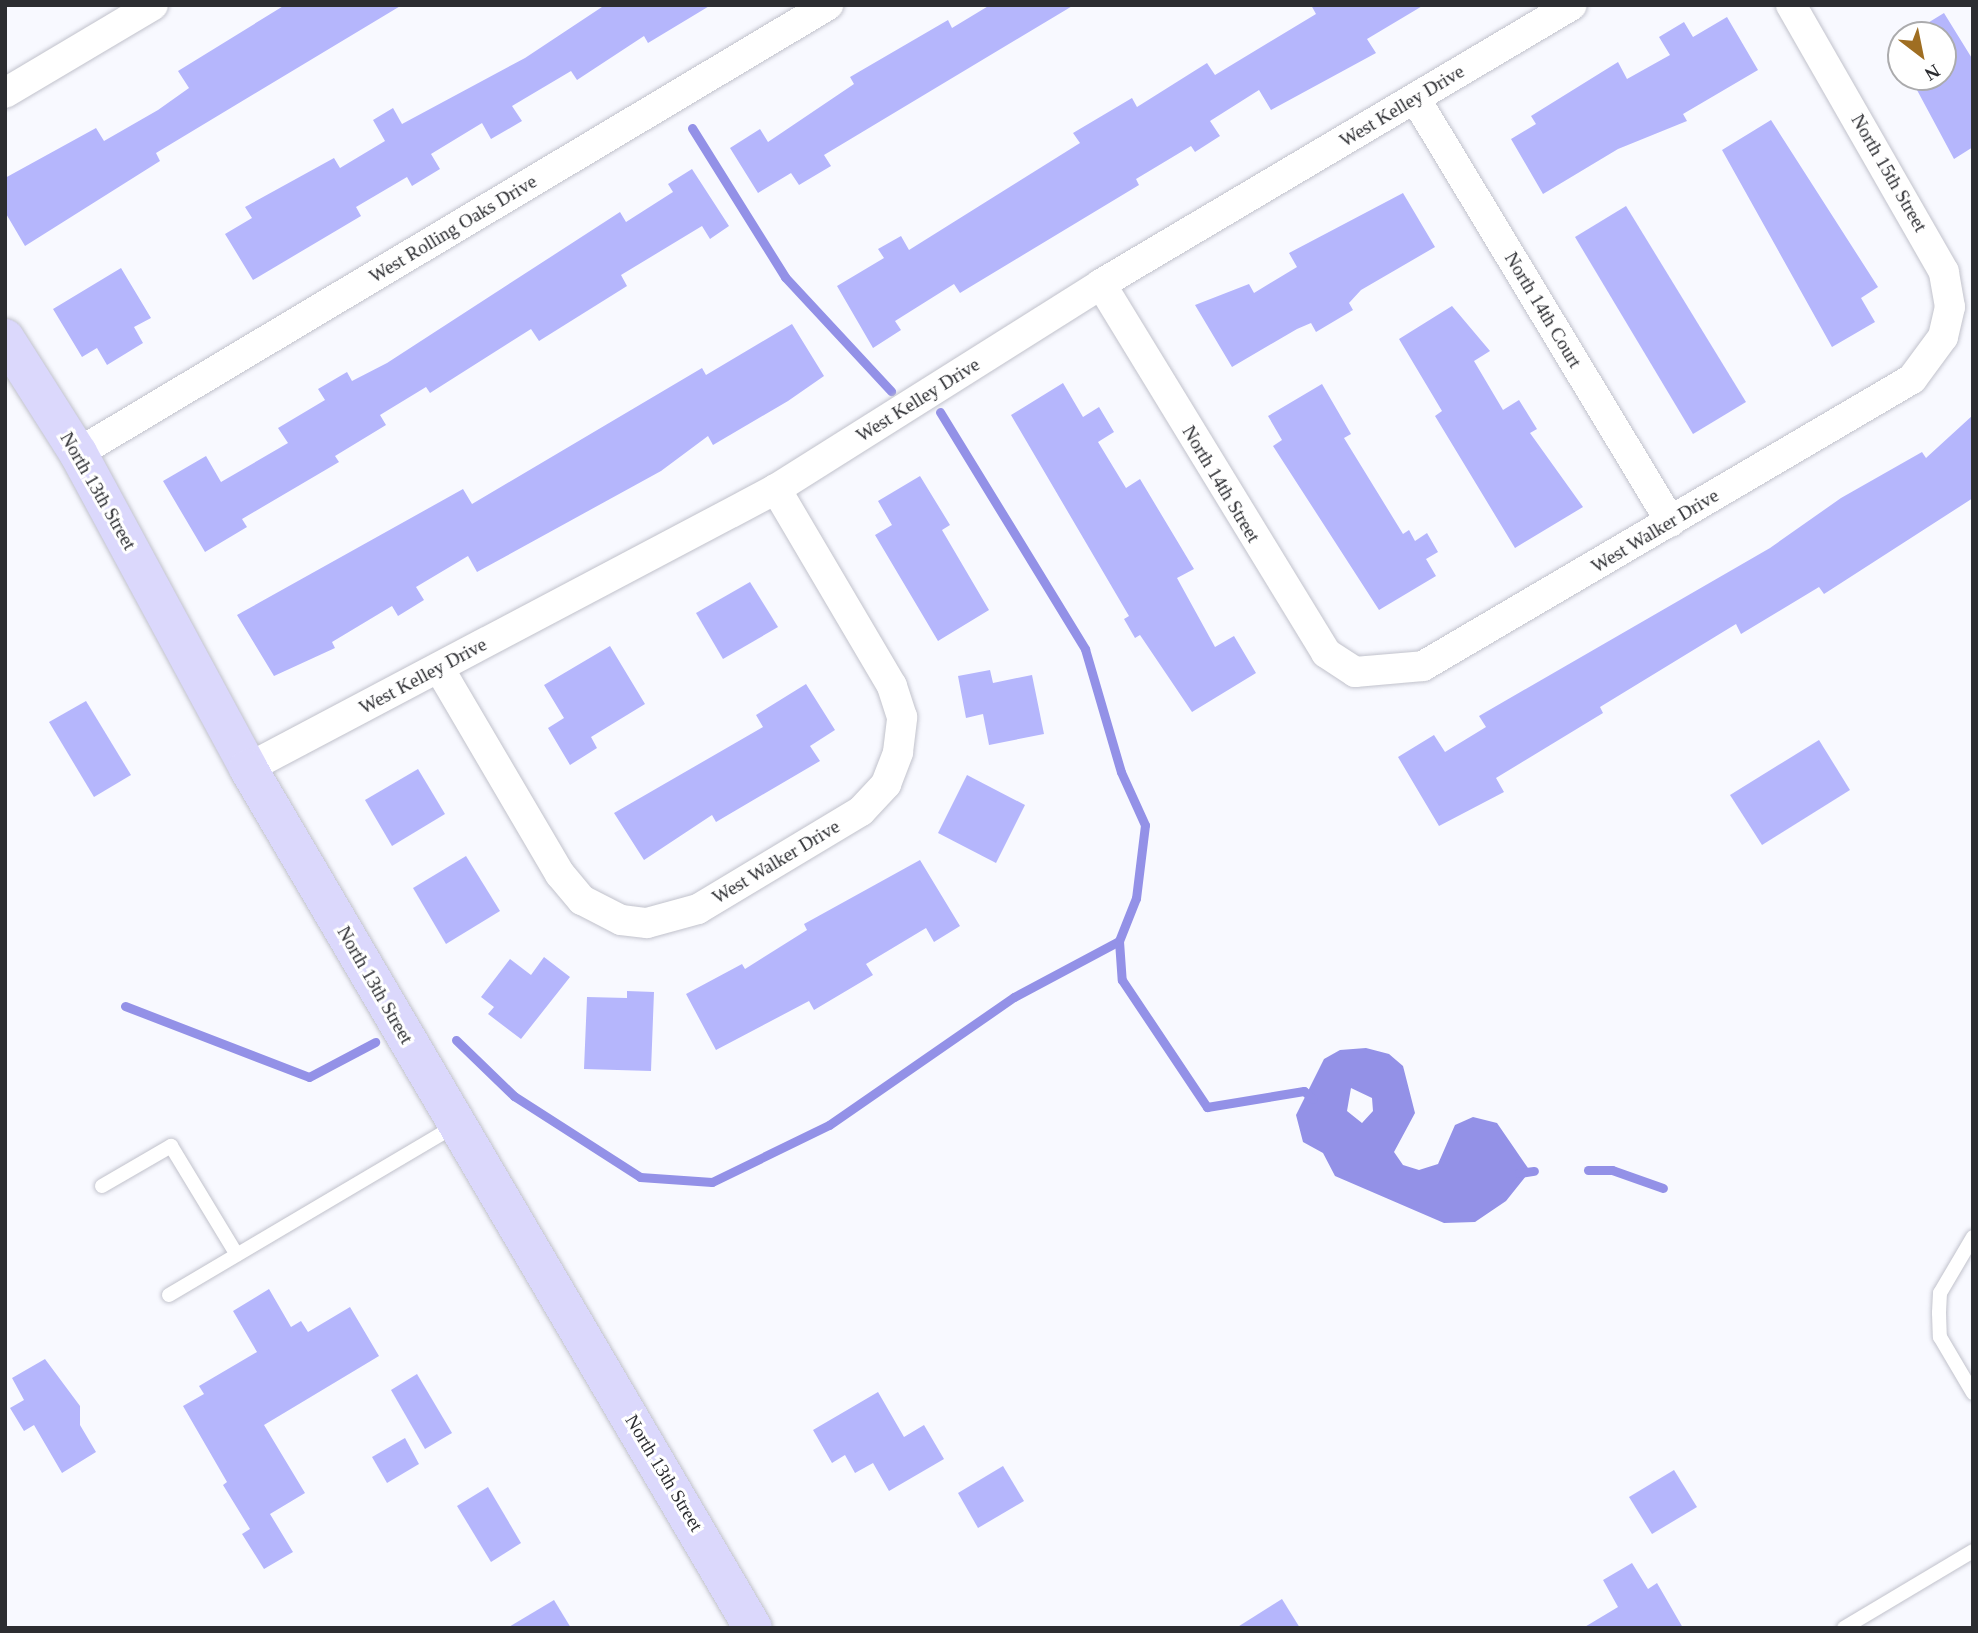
<!DOCTYPE html>
<style>
body{margin:0}
#map{position:relative;width:1978px;height:1633px;overflow:hidden;background:#f8f9ff;font-family:Georgia,serif}
div>[style]{position:absolute}
[style*='--x']{left:calc(var(--x)*1px);top:calc(var(--y)*1px);width:calc(var(--w)*1px);rotate:calc(var(--a)*1deg)}
.water>*{inset:0;background:#9391e7}
.stream>*{height:9px;margin:-4.5px;padding:0 4.5px;transform-origin:4.5px;border-radius:4.5px;background:#9391e7}
.building>*{inset:0;background:#b5b6fc}
.roads{filter:drop-shadow(0 0 2px #c1c2cc) drop-shadow(0 0 2px #c1c2cc)}
.lane>*{height:14px;margin:-7px;padding:0 7px;transform-origin:7px;border-radius:7px;background:#fff}
.street>*{height:30px;margin:-15px;padding:0 15px;transform-origin:15px;border-radius:15px;background:#fff}
.secondary>*{height:38px;margin:-19px;padding:0 19px;transform-origin:19px;border-radius:19px;background:#dbd8fc}
span{translate:-50% -50%;white-space:nowrap;text-align:center;line-height:1.15;-webkit-text-stroke:6px #fff;paint-order:stroke}
.street-label{font-size:19px;color:#2c2d31}
.frame{position:absolute;inset:0;border:7px solid #2c2d31;pointer-events:none}
.north{position:absolute;left:1887px;top:21px;width:70px;height:70px;box-sizing:border-box;background:#fff;border:2px solid #ababad;border-radius:50%;rotate:148deg;font-size:19px;font-weight:700;line-height:28px;text-align:center;color:#2c2d31}
.north::after{content:'';display:block;margin:auto;width:24px;height:32px;background:#9f6e22;clip-path:polygon(50% 0,100% 100%,50% 72%,0 100%)}
</style>
<div id="map">
<div class="water">
<i style="clip-path:polygon(evenodd,1366px 1048px,1389px 1054px,1403px 1066px,1415px 1113px,1394px 1152px,1403px 1165px,1419px 1170px,1438px 1164px,1455px 1125px,1473px 1117px,1497px 1123px,1530px 1171px,1506px 1201px,1475px 1222px,1444px 1223px,1335px 1176px,1323px 1153px,1303px 1142px,1296px 1115px,1324px 1059px,1340px 1050px,1366px 1048px,1351px 1088px,1372px 1098px,1373px 1111px,1362px 1123px,1347px 1111px,1351px 1088px)"></i>
</div>
<div class="stream">
<i style="--x:692;--y:128;--w:176;--a:58"></i>
<i style="--x:785;--y:277;--w:156;--a:47.1"></i>
<i style="--x:940;--y:412;--w:278;--a:58.5"></i>
<i style="--x:1085;--y:649;--w:128;--a:73.7"></i>
<i style="--x:1121;--y:772;--w:58;--a:65.6"></i>
<i style="--x:1145;--y:825;--w:74;--a:97"></i>
<i style="--x:1136;--y:898;--w:46;--a:111.6"></i>
<i style="--x:1119;--y:941;--w:39;--a:86"></i>
<i style="--x:1122;--y:980;--w:153;--a:56.2"></i>
<i style="--x:1207;--y:1107;--w:98;--a:-9.4"></i>
<i style="--x:1304;--y:1091;--w:12;--a:42"></i>
<i style="--x:125;--y:1006;--w:197;--a:21.1"></i>
<i style="--x:309;--y:1077;--w:75;--a:-27.9"></i>
<i style="--x:456;--y:1040;--w:81;--a:44"></i>
<i style="--x:514;--y:1096;--w:150;--a:32.7"></i>
<i style="--x:640;--y:1177;--w:72;--a:4"></i>
<i style="--x:712;--y:1182;--w:130;--a:-26"></i>
<i style="--x:829;--y:1125;--w:225;--a:-34.7"></i>
<i style="--x:1014;--y:997;--w:119;--a:-28.1"></i>
<i style="--x:1588;--y:1170;--w:24;--a:0"></i>
<i style="--x:1612;--y:1170;--w:54;--a:19.4"></i>
<i style="--x:1519;--y:1173;--w:15;--a:-8"></i>
</div>
<div class="building">
<i style="clip-path:polygon(285px 5px,402px 5px,156px 153px,160px 161px,25px 246px,5px 212px,5px 178px,96px 128px,104px 141px,158px 110px,189px 88px,178px 71px)"></i>
<i style="clip-path:polygon(605px 5px,711px 5px,648px 43px,644px 36px,577px 80px,571px 71px,512px 106px,522px 121px,491px 139px,482px 123px,431px 154px,440px 169px,412px 186px,407px 177px,356px 207px,361px 216px,253px 280px,225px 234px,252px 218px,245px 207px,334px 158px,340px 168px,385px 141px,373px 120px,393px 108px,402px 124px,525px 58px)"></i>
<i style="clip-path:polygon(990px 5px,1074px 5px,824px 155px,831px 166px,799px 185px,791px 173px,758px 193px,730px 148px,760px 129px,768px 142px,854px 84px,850px 77px,948px 20px,952px 28px)"></i>
<i style="clip-path:polygon(1311px 5px,1424px 5px,1367px 39px,1376px 53px,1271px 110px,1259px 90px,1210px 121px,1220px 136px,1195px 152px,1191px 146px,1136px 179px,1139px 185px,960px 293px,954px 284px,895px 321px,901px 330px,873px 348px,837px 286px,884px 258px,878px 249px,901px 236px,909px 250px,1080px 143px,1073px 133px,1132px 98px,1137px 107px,1207px 63px,1215px 75px,1316px 14px)"></i>
<i style="clip-path:polygon(1944px 13px,1973px 60px,1973px 147px,1954px 159px,1910px 77px,1943px 77px,1943px 35px,1908px 35px)"></i>
<i style="clip-path:polygon(1727px 17px,1758px 70px,1683px 114px,1687px 121px,1618px 149px,1543px 194px,1511px 139px,1536px 124px,1531px 116px,1618px 62px,1627px 79px,1670px 55px,1659px 37px,1684px 22px,1693px 37px)"></i>
<i style="clip-path:polygon(1901px 39px,1901px 62px,1891px 45px)"></i>
<i style="clip-path:polygon(1771px 120px,1878px 287px,1861px 298px,1875px 322px,1832px 347px,1722px 150px)"></i>
<i style="clip-path:polygon(692px 169px,729px 226px,710px 239px,702px 226px,621px 275px,627px 286px,539px 341px,531px 329px,430px 393px,426px 387px,380px 415px,386px 425px,335px 456px,339px 462px,242px 519px,247px 527px,205px 552px,163px 481px,206px 456px,221px 482px,288px 443px,278px 428px,325px 400px,318px 389px,347px 372px,352px 381px,387px 363px,620px 212px,626px 222px,673px 192px,668px 184px)"></i>
<i style="clip-path:polygon(1403px 193px,1435px 247px,1361px 290px,1349px 303px,1353px 310px,1316px 332px,1311px 323px,1297px 329px,1232px 367px,1195px 305px,1249px 284px,1254px 293px,1297px 267px,1289px 253px)"></i>
<i style="clip-path:polygon(1626px 206px,1746px 402px,1693px 434px,1575px 237px)"></i>
<i style="clip-path:polygon(121px 268px,151px 318px,134px 327px,143px 343px,107px 365px,97px 348px,82px 357px,53px 309px)"></i>
<i style="clip-path:polygon(1452px 306px,1490px 351px,1474px 361px,1503px 410px,1519px 400px,1537px 429px,1530px 433px,1583px 507px,1515px 548px,1435px 416px,1442px 411px,1399px 339px)"></i>
<i style="clip-path:polygon(792px 324px,824px 376px,788px 401px,713px 445px,708px 436px,661px 471px,477px 572px,468px 556px,416px 587px,424px 600px,398px 616px,392px 606px,332px 642px,335px 648px,274px 676px,237px 615px,463px 489px,472px 504px,702px 368px,706px 375px)"></i>
<i style="clip-path:polygon(1063px 383px,1083px 417px,1099px 407px,1114px 432px,1098px 442px,1126px 488px,1140px 479px,1194px 569px,1177px 578px,1215px 647px,1234px 636px,1256px 673px,1192px 712px,1140px 635px,1135px 638px,1124px 619px,1129px 616px,1011px 415px)"></i>
<i style="clip-path:polygon(1322px 384px,1351px 434px,1344px 438px,1403px 534px,1409px 530px,1415px 541px,1427px 533px,1438px 552px,1426px 559px,1436px 576px,1379px 610px,1273px 446px,1282px 440px,1268px 416px)"></i>
<i style="clip-path:polygon(1973px 415px,1973px 498px,1824px 594px,1819px 587px,1741px 634px,1736px 624px,1600px 707px,1603px 713px,1496px 778px,1504px 792px,1439px 826px,1398px 757px,1434px 735px,1445px 752px,1486px 727px,1479px 716px,1770px 548px,1841px 498px,1922px 452px,1926px 458px)"></i>
<i style="clip-path:polygon(920px 476px,950px 525px,942px 530px,989px 610px,938px 641px,875px 535px,892px 525px,878px 501px)"></i>
<i style="clip-path:polygon(750px 582px,778px 627px,723px 659px,696px 613px)"></i>
<i style="clip-path:polygon(610px 646px,645px 704px,591px 737px,597px 748px,570px 765px,548px 728px,564px 718px,544px 685px)"></i>
<i style="clip-path:polygon(990px 670px,993px 683px,1032px 675px,1044px 734px,989px 745px,983px 714px,966px 718px,958px 676px)"></i>
<i style="clip-path:polygon(806px 684px,835px 730px,810px 746px,820px 761px,716px 822px,712px 815px,644px 860px,614px 813px,763px 727px,756px 715px)"></i>
<i style="clip-path:polygon(86px 701px,131px 775px,94px 797px,49px 722px)"></i>
<i style="clip-path:polygon(1819px 740px,1850px 790px,1762px 845px,1730px 795px)"></i>
<i style="clip-path:polygon(418px 769px,445px 814px,392px 846px,365px 800px)"></i>
<i style="clip-path:polygon(967px 775px,1025px 805px,996px 863px,938px 833px)"></i>
<i style="clip-path:polygon(466px 856px,500px 911px,446px 944px,413px 888px)"></i>
<i style="clip-path:polygon(920px 860px,960px 926px,934px 942px,926px 928px,866px 964px,873px 975px,814px 1010px,809px 1001px,716px 1050px,686px 994px,742px 964px,745px 969px,807px 930px,804px 924px)"></i>
<i style="clip-path:polygon(544px 957px,570px 977px,521px 1039px,488px 1014px,494px 1007px,481px 997px,510px 959px,531px 975px)"></i>
<i style="clip-path:polygon(627px 991px,654px 992px,651px 1071px,584px 1069px,587px 997px,627px 998px)"></i>
<i style="clip-path:polygon(269px 1289px,291px 1327px,301px 1321px,308px 1332px,350px 1307px,379px 1356px,264px 1425px,305px 1493px,270px 1514px,293px 1552px,264px 1569px,242px 1534px,250px 1529px,223px 1485px,227px 1482px,183px 1406px,204px 1394px,199px 1386px,257px 1352px,233px 1311px)"></i>
<i style="clip-path:polygon(45px 1359px,80px 1406px,80px 1425px,96px 1452px,62px 1473px,34px 1425px,24px 1431px,10px 1408px,24px 1400px,12px 1378px)"></i>
<i style="clip-path:polygon(417px 1374px,452px 1433px,425px 1449px,391px 1390px)"></i>
<i style="clip-path:polygon(878px 1392px,904px 1437px,924px 1425px,944px 1459px,889px 1491px,873px 1463px,855px 1473px,845px 1455px,832px 1463px,813px 1430px)"></i>
<i style="clip-path:polygon(405px 1438px,419px 1464px,387px 1483px,372px 1457px)"></i>
<i style="clip-path:polygon(1003px 1466px,1024px 1501px,978px 1528px,958px 1493px)"></i>
<i style="clip-path:polygon(1674px 1470px,1697px 1507px,1652px 1534px,1629px 1497px)"></i>
<i style="clip-path:polygon(488px 1487px,521px 1543px,491px 1562px,457px 1506px)"></i>
<i style="clip-path:polygon(1632px 1563px,1648px 1589px,1657px 1583px,1683px 1628px,1583px 1628px,1618px 1607px,1603px 1580px)"></i>
<i style="clip-path:polygon(1282px 1599px,1300px 1628px,1236px 1628px)"></i>
<i style="clip-path:polygon(554px 1600px,571px 1628px,507px 1628px)"></i>
</div>
<div class="roads">
<div class="lane">
<i style="--x:102;--y:1186;--w:80;--a:-30.1"></i>
<i style="--x:171;--y:1146;--w:127;--a:58.8"></i>
<i style="--x:1973;--y:1237;--w:65;--a:120.5"></i>
<i style="--x:1940;--y:1293;--w:20;--a:93"></i>
<i style="--x:1939;--y:1313;--w:24;--a:88"></i>
<i style="--x:1940;--y:1337;--w:65;--a:59.5"></i>
<i style="--x:169;--y:1295;--w:334;--a:-30.6"></i>
<i style="--x:1844;--y:1628;--w:150;--a:-30.8"></i>
</div>
<div class="street">
<i style="--x:5;--y:93;--w:172;--a:-30.7"></i>
<i style="--x:1415;--y:98;--w:495;--a:58.9"></i>
<i style="--x:1101;--y:284;--w:432;--a:58.6"></i>
<i style="--x:1326;--y:653;--w:35;--a:33"></i>
<i style="--x:1355;--y:672;--w:68;--a:-5"></i>
<i style="--x:1423;--y:666;--w:567;--a:-30.41"></i>
<i style="--x:1912;--y:379;--w:52;--a:-53.6"></i>
<i style="--x:1943;--y:337;--w:31;--a:-77"></i>
<i style="--x:1950;--y:307;--w:36;--a:-100"></i>
<i style="--x:1944;--y:272;--w:308;--a:-119.8"></i>
<i style="--x:78;--y:453;--w:874;--a:-30.85"></i>
<i style="--x:439;--y:668;--w:239;--a:59.6"></i>
<i style="--x:560;--y:874;--w:34;--a:50"></i>
<i style="--x:582;--y:900;--w:44;--a:27.1"></i>
<i style="--x:621;--y:920;--w:26;--a:7"></i>
<i style="--x:647;--y:923;--w:53;--a:-15.4"></i>
<i style="--x:698;--y:909;--w:190;--a:-31"></i>
<i style="--x:861;--y:811;--w:37;--a:-47"></i>
<i style="--x:886;--y:784;--w:34;--a:-69"></i>
<i style="--x:898;--y:752;--w:35;--a:-83"></i>
<i style="--x:902;--y:717;--w:33;--a:-108"></i>
<i style="--x:892;--y:686;--w:229;--a:-120.5"></i>
<i style="--x:248;--y:768;--w:597;--a:-27.85"></i>
<i style="--x:776;--y:489;--w:384;--a:-32.2"></i>
<i style="--x:1101;--y:284;--w:547;--a:-30.64"></i>
</div>
<div class="secondary">
<i style="--x:5;--y:338;--w:136;--a:57.6"></i>
<i style="--x:78;--y:453;--w:358;--a:61.6"></i>
<i style="--x:248;--y:768;--w:997;--a:59.58"></i>
</div>
</div>
<div class="street-label">
<span style="left:1402px;top:106px;rotate:-31deg">West Kelley Drive</span>
<span style="left:1889px;top:173px;rotate:60deg">North 15th Street</span>
<span style="left:453px;top:229px;rotate:-31deg">West Rolling Oaks Drive</span>
<span style="left:1543px;top:310px;rotate:59deg">North 14th Court</span>
<span style="left:918px;top:400px;rotate:-32deg">West Kelley Drive</span>
<span style="left:1221px;top:484px;rotate:59deg">North 14th Street</span>
<span style="left:98px;top:491px;rotate:60deg">North 13th Street</span>
<span style="left:1655px;top:531px;rotate:-31deg">West Walker Drive</span>
<span style="left:423px;top:676px;rotate:-28deg">West Kelley Drive</span>
<span style="left:776px;top:862px;rotate:-31deg">West Walker Drive</span>
<span style="left:375px;top:985px;rotate:60deg">North 13th Street</span>
<span style="left:664px;top:1473px;rotate:59deg">North 13th Street</span>
</div>
<div class="frame"></div>
<div class="north">N</div>
</div>
